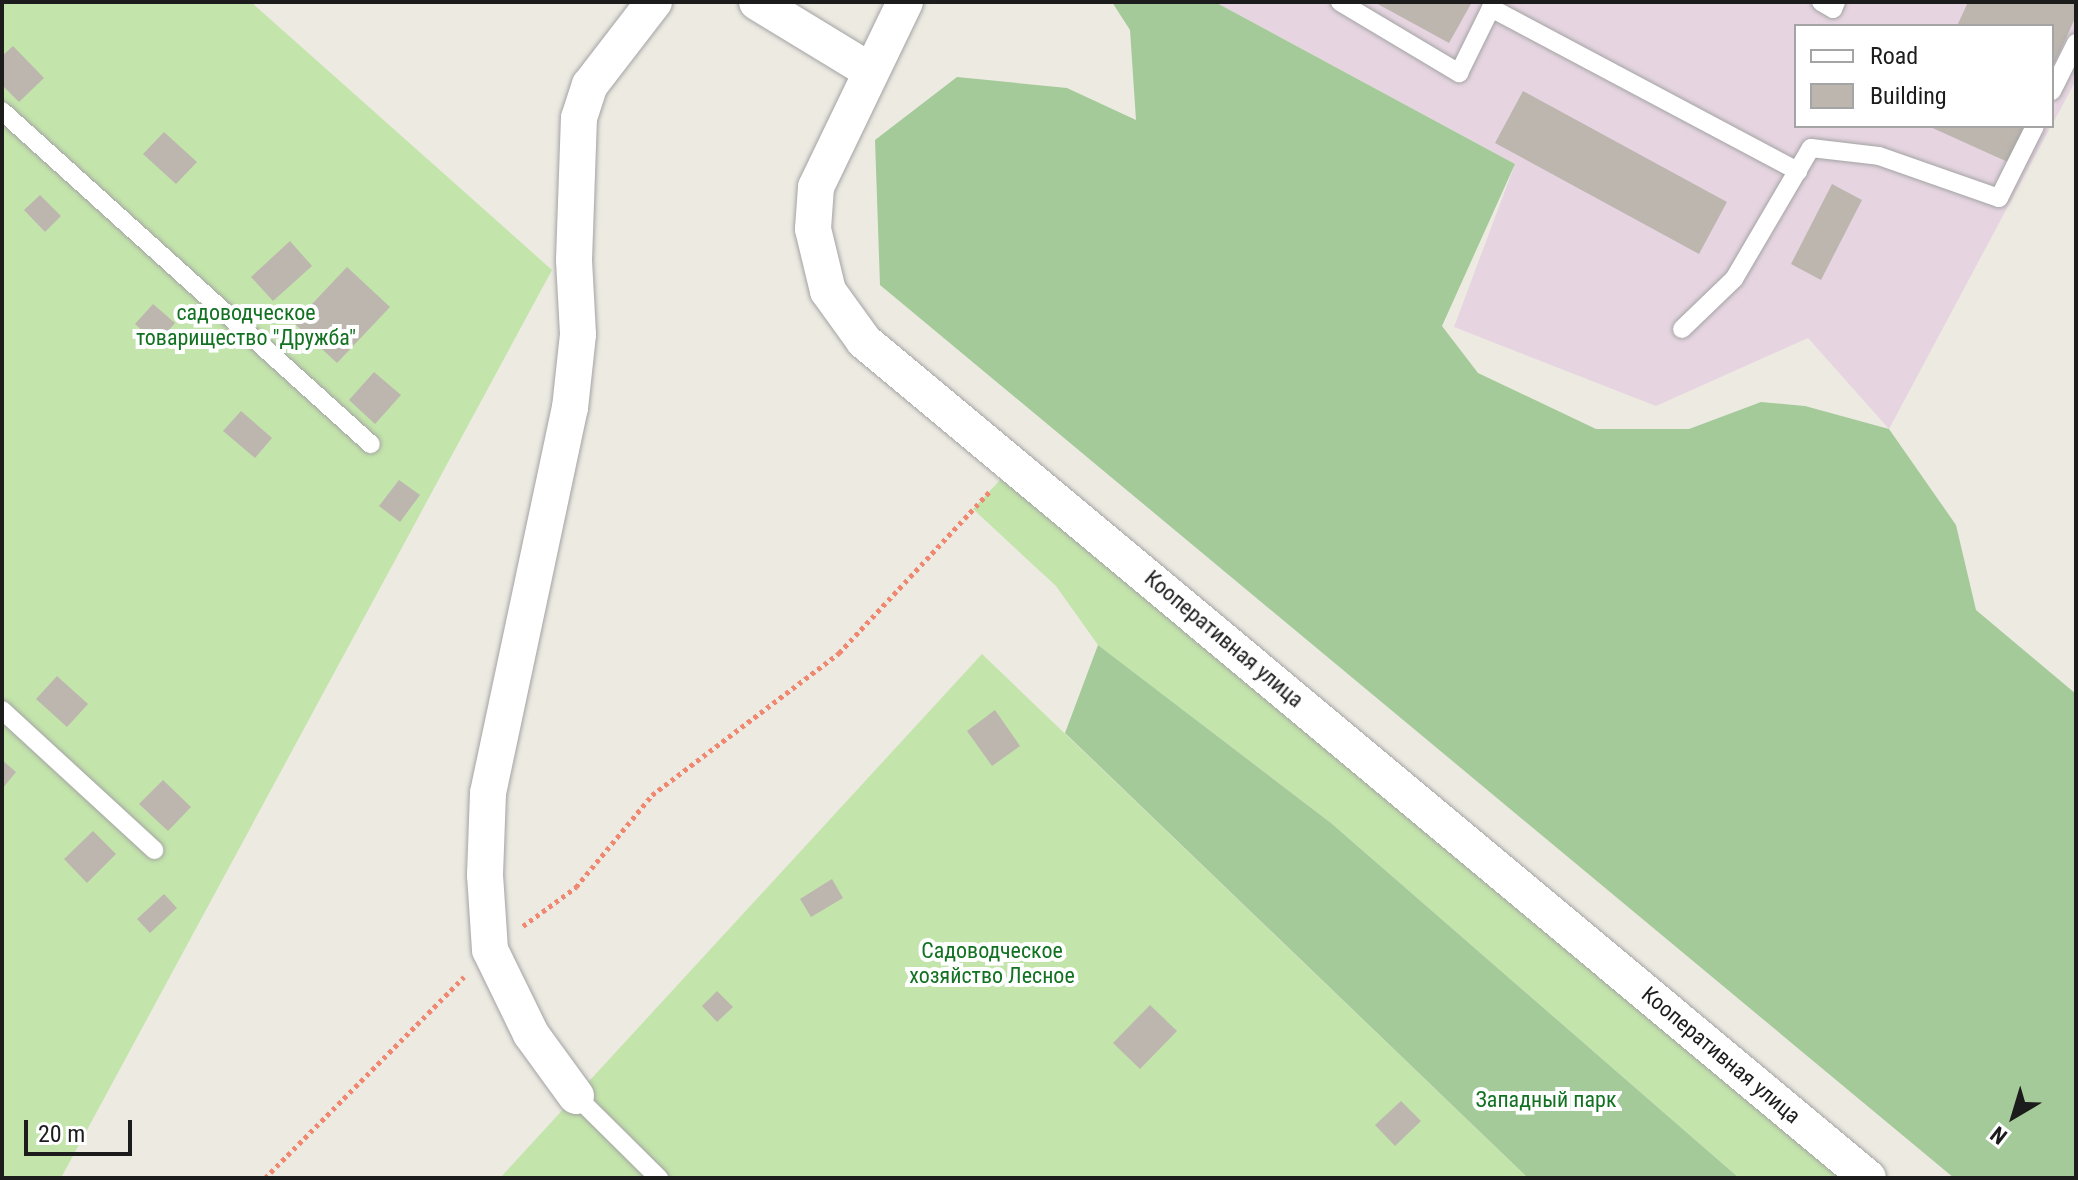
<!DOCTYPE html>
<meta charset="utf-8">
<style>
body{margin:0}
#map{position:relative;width:2078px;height:1180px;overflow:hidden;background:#edeae2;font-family:"Roboto Condensed",sans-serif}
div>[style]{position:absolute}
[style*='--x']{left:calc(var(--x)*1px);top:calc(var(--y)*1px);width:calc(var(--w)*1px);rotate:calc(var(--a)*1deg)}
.industrial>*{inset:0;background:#e6d5e1}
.grass>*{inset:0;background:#c3e4ab}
.forest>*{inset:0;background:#a4ca9a}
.building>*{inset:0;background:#bdb6af}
.path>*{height:5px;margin-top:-2.5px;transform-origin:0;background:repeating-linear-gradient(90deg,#f08770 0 4px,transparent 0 8px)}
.roads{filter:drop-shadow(0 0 2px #a3a3a3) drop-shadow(0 0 2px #a3a3a3)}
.lane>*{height:18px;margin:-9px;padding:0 9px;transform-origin:9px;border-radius:9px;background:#fff}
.street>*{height:36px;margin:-18px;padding:0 18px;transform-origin:18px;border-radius:18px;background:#fff}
span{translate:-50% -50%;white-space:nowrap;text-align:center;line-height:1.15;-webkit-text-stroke:8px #fff;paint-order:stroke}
.park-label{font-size:22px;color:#127221}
.street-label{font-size:22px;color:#1c1c1c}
.frame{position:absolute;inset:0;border:4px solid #1c1c1c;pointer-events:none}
.legend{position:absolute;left:1794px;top:24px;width:260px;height:104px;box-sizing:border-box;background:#fff;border:2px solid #a4a4a4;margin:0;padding:10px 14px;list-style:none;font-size:24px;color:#1c1c1c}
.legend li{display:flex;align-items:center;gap:16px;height:40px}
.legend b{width:40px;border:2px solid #a4a4a4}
.north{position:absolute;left:1974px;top:1076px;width:80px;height:80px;-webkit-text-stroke:6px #fff;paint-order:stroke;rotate:218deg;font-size:22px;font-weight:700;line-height:32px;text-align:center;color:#1c1c1c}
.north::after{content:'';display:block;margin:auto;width:28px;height:36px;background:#1c1c1c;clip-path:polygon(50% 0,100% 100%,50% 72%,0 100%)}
.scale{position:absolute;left:24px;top:1120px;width:108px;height:36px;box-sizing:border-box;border:4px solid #1c1c1c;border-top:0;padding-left:10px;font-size:24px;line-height:28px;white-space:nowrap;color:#1c1c1c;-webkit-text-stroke:6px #fff;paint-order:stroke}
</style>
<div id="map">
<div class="industrial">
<i style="clip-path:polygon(1215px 2px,2076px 2px,2076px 80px,2052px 125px,2052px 26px,1796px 26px,1796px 126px,2051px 126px,1889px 429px,1808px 338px,1656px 406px,1454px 327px,1515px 164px)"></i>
</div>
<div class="grass">
<i style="clip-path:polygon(2px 2px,251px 2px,552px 270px,61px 1178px,2px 1178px)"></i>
<i style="clip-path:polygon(1015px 464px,1868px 1178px,1739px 1178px,1331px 823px,1098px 645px,1056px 586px,973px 509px)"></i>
<i style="clip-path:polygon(982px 654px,1528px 1178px,500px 1178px)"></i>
</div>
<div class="forest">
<i style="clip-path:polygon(1112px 2px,1215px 2px,1515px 164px,1442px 326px,1478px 373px,1596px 429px,1689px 429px,1761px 402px,1805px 406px,1889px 429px,1956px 525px,1976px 610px,2076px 694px,2076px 1178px,1954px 1178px,880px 285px,875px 140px,957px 77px,1067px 88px,1136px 120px,1130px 30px)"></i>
<i style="clip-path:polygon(1098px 645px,1331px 823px,1739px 1178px,1528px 1178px,1065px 733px)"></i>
</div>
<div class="building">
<i style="clip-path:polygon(1374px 2px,1472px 2px,1449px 43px)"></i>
<i style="clip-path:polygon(1968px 2px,2076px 2px,2076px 16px,2052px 69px,2052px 26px,1957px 26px)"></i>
<i style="clip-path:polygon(13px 46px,44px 78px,19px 102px,2px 85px,2px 56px)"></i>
<i style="clip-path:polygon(1523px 91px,1727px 202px,1699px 254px,1495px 143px)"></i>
<i style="clip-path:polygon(1928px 126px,2026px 126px,2010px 163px)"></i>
<i style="clip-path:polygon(164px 132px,197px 162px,176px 184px,143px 154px)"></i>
<i style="clip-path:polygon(1832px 184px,1862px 200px,1821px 280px,1791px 264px)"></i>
<i style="clip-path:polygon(40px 195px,61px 216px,45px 232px,24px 210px)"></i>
<i style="clip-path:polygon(290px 241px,312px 266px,273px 301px,251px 277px)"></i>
<i style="clip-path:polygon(347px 267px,390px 307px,337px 363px,294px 323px)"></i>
<i style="clip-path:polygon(153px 304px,175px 323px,157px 344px,135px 324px)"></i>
<i style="clip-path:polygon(374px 372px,401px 395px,375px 424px,349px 400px)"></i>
<i style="clip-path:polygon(241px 411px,272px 438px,255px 458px,223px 431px)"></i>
<i style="clip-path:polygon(399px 480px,420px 495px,400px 522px,379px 506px)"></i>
<i style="clip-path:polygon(57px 676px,88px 704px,67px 727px,36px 699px)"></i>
<i style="clip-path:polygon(995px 710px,1020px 746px,992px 766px,967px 731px)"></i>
<i style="clip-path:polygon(2px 760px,16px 772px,2px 789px)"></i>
<i style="clip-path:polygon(163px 780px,191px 807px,168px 831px,139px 804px)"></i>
<i style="clip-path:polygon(93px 831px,116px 854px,87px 883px,64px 859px)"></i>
<i style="clip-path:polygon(832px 879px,843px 898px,811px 917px,800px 899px)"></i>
<i style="clip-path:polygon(164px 894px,177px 908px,150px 933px,137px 919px)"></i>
<i style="clip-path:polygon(717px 991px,733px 1007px,717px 1022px,702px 1006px)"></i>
<i style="clip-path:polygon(1150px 1005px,1177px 1031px,1140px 1069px,1113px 1043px)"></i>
<i style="clip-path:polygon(1401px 1101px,1421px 1121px,1395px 1146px,1375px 1125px)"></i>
</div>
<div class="path">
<i style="--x:523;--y:926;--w:66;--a:-36.3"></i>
<i style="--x:576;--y:887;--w:119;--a:-50.4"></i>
<i style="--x:652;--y:795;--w:235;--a:-37.2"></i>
<i style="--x:839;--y:653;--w:221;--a:-47"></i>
<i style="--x:265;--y:1178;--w:283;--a:-45.3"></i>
</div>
<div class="roads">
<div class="lane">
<i style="--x:1340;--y:2;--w:139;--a:30.8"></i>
<i style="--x:1459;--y:73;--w:79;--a:-63.8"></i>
<i style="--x:1821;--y:2;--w:14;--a:30"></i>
<i style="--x:1833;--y:9;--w:8;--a:-67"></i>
<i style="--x:1491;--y:8;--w:348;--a:28"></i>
<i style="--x:2052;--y:91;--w:54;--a:-63.4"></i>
<i style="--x:2;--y:111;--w:497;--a:42.1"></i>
<i style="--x:1682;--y:329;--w:72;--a:-43.9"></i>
<i style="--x:1734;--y:279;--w:152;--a:-59.6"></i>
<i style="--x:1811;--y:148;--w:68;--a:6.7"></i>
<i style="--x:1879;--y:156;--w:127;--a:19.3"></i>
<i style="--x:1999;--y:198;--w:80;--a:-63.4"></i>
<i style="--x:2;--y:710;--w:207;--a:42.6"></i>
<i style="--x:576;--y:1096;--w:117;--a:44.7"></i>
</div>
<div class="street">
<i style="--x:757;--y:2;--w:131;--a:31.3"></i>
<i style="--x:905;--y:2;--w:205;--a:115.7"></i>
<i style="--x:816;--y:187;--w:42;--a:94.1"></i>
<i style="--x:813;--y:229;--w:64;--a:76.4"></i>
<i style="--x:828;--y:291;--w:62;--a:54.2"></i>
<i style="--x:864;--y:341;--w:1307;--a:39.82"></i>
<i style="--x:576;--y:1096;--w:77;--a:-126"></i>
<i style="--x:531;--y:1034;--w:93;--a:-116"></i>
<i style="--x:490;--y:950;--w:75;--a:-93.8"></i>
<i style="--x:485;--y:875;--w:82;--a:-87.9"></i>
<i style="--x:488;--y:793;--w:394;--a:-78"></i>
<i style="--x:570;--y:408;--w:74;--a:-83.8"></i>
<i style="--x:578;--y:334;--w:74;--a:-93.1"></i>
<i style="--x:574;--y:260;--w:142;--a:-88"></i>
<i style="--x:579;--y:118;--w:35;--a:-72"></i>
<i style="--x:590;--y:85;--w:105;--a:-52.4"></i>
</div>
</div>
<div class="park-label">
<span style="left:246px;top:325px">садоводческое<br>товарищество "Дружба"</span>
<span style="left:992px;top:963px">Садоводческое<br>хозяйство Лесное</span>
<span style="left:1546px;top:1100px">Западный парк</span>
</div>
<div class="street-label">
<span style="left:1224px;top:639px;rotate:40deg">Кооперативная улица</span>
<span style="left:1721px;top:1055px;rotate:40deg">Кооперативная улица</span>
</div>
<div class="frame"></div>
<ul class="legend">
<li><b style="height:10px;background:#fff"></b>Road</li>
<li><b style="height:22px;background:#bdb6af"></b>Building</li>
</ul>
<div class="north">N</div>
<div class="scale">20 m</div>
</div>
